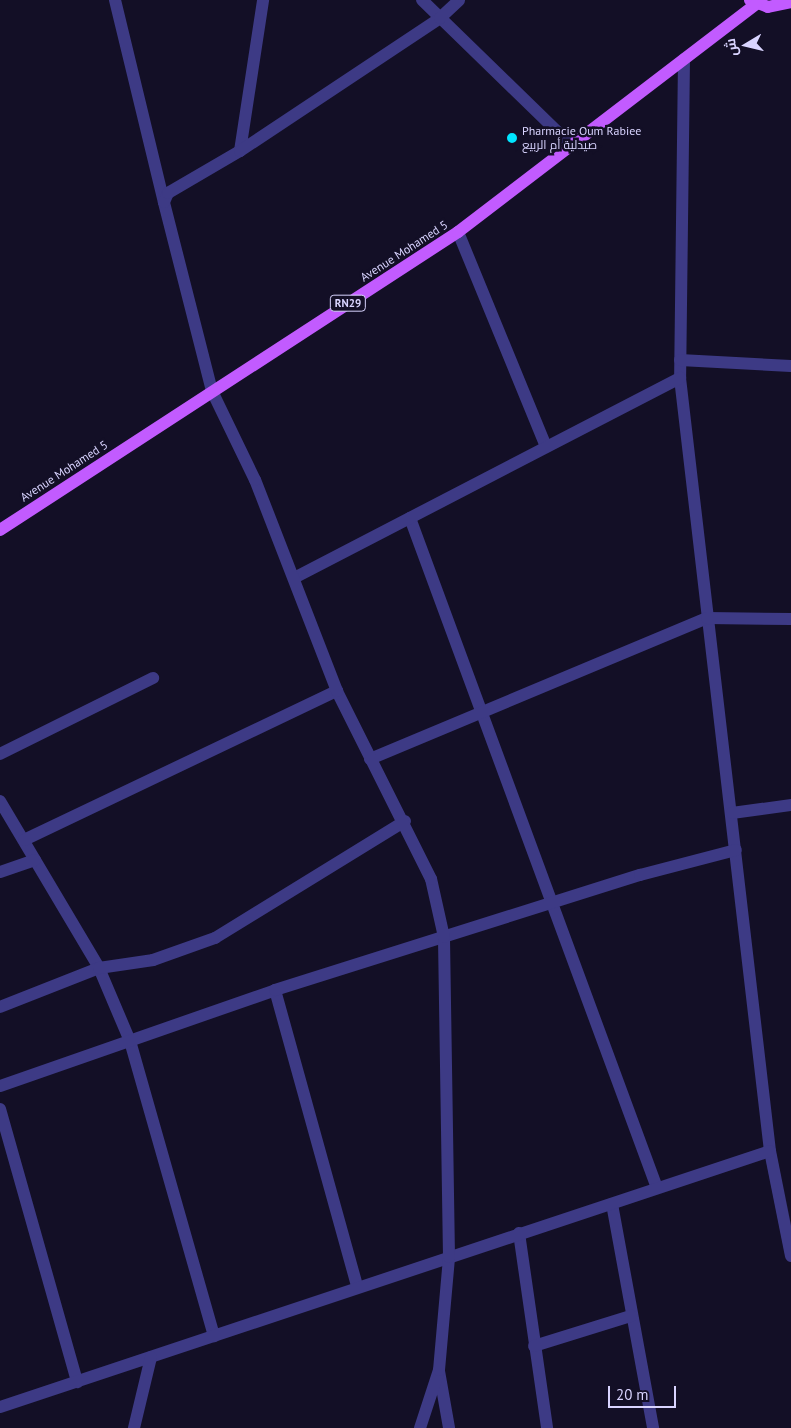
<!DOCTYPE html>
<meta charset="utf-8">
<style>
body{margin:0}
#map{position:relative;width:791px;height:1428px;overflow:hidden;background:#130f26;font-family:"PT Sans",Cairo,sans-serif}
div>[style]{position:absolute}
[style*='--x']{left:calc(var(--x)*1px);top:calc(var(--y)*1px);width:calc(var(--w)*1px);rotate:calc(var(--a)*1deg)}
.minor>*{height:12px;margin:-6px;padding:0 6px;transform-origin:6px;border-radius:6px;background:#3d3a85}
.major>*{height:12px;margin:-6px;padding:0 6px;transform-origin:6px;border-radius:6px;background:#c25bff}
.dots>*{width:14px;height:14px;translate:-50% -50%;box-sizing:border-box;border:2px solid #130f26;border-radius:50%}
span{translate:-50% -50%;white-space:nowrap;text-align:center;line-height:1.15;-webkit-text-stroke:5px #130f26;paint-order:stroke}
.shield-label span{padding:1px 4px;background:#130f26;border:1px solid;border-radius:4px;-webkit-text-stroke-width:0}
.shield-label{font-size:11px;color:#d9d4ff;font-weight:700}
.poi-label{font-size:12px;color:#d9d4ff}
.left{translate:0 -50%;text-align:left}
.street-label{font-size:12px;color:#d9d4ff}
.north{position:absolute;left:721px;top:20px;width:50px;height:50px;-webkit-text-stroke:4px #130f26;paint-order:stroke;rotate:261deg;font-size:14px;font-weight:700;line-height:20px;text-align:center;color:#d9d4ff}
.north::after{content:'';display:block;margin:auto;width:18px;height:22px;background:#d9d4ff;clip-path:polygon(50% 0,100% 100%,50% 72%,0 100%)}
.scale{position:absolute;left:608px;top:1386px;width:68px;height:22px;box-sizing:border-box;border:2px solid #d9d4ff;border-top:0;padding-left:6px;font-size:15px;line-height:18px;white-space:nowrap;color:#d9d4ff;-webkit-text-stroke:4px #130f26;paint-order:stroke}
</style>
<div id="map">
<div class="minor">
<i style="--x:115;--y:0;--w:208;--a:76.4"></i>
<i style="--x:422;--y:0;--w:208;--a:44.2"></i>
<i style="--x:684;--y:59;--w:319;--a:90.7"></i>
<i style="--x:680;--y:378;--w:778;--a:83.36"></i>
<i style="--x:770;--y:1151;--w:107;--a:78.7"></i>
<i style="--x:240;--y:151;--w:153;--a:-81.3"></i>
<i style="--x:458;--y:232;--w:232;--a:67.7"></i>
<i style="--x:680;--y:360;--w:111;--a:3.1"></i>
<i style="--x:410;--y:518;--w:714;--a:69.76"></i>
<i style="--x:294;--y:578;--w:435;--a:-27.4"></i>
<i style="--x:0;--y:754;--w:171;--a:-26.4"></i>
<i style="--x:370;--y:759;--w:365;--a:-22.7"></i>
<i style="--x:707;--y:618;--w:84;--a:0.7"></i>
<i style="--x:0;--y:801;--w:194;--a:59.3"></i>
<i style="--x:99;--y:968;--w:79;--a:67"></i>
<i style="--x:130;--y:1041;--w:307;--a:74.1"></i>
<i style="--x:732;--y:813;--w:60;--a:-7.7"></i>
<i style="--x:24;--y:840;--w:347;--a:-25.5"></i>
<i style="--x:0;--y:872;--w:37;--a:-19"></i>
<i style="--x:275;--y:990;--w:306;--a:74.5"></i>
<i style="--x:0;--y:1007;--w:106;--a:-21.5"></i>
<i style="--x:99;--y:968;--w:55;--a:-8.4"></i>
<i style="--x:153;--y:960;--w:66;--a:-19.5"></i>
<i style="--x:215;--y:938;--w:223;--a:-31.6"></i>
<i style="--x:0;--y:1086;--w:291;--a:-19.2"></i>
<i style="--x:275;--y:990;--w:383;--a:-17.5"></i>
<i style="--x:640;--y:875;--w:99;--a:-14.6"></i>
<i style="--x:0;--y:1109;--w:284;--a:74.2"></i>
<i style="--x:612;--y:1204;--w:228;--a:79.6"></i>
<i style="--x:519;--y:1233;--w:197;--a:81.8"></i>
<i style="--x:534;--y:1346;--w:102;--a:-17.2"></i>
<i style="--x:439;--y:1371;--w:58;--a:80"></i>
<i style="--x:0;--y:1407;--w:811;--a:-18.39"></i>
<i style="--x:134;--y:1428;--w:73;--a:-76.5"></i>
<i style="--x:420;--y:1428;--w:61;--a:-71.9"></i>
<i style="--x:439;--y:1370;--w:113;--a:-84.9"></i>
<i style="--x:449;--y:1257;--w:320;--a:-90.9"></i>
<i style="--x:444;--y:937;--w:59;--a:-102.6"></i>
<i style="--x:431;--y:879;--w:210;--a:-116.6"></i>
<i style="--x:337;--y:691;--w:226;--a:-111.2"></i>
<i style="--x:255;--y:480;--w:99;--a:-115.8"></i>
<i style="--x:212;--y:391;--w:195;--a:-104.3"></i>
<i style="--x:164;--y:202;--w:10;--a:-66"></i>
<i style="--x:168;--y:193;--w:83;--a:-30.3"></i>
<i style="--x:240;--y:151;--w:240;--a:-33.6"></i>
<i style="--x:440;--y:18;--w:26;--a:-43"></i>
</div>
<div class="major">
<i style="--x:750;--y:0;--w:19;--a:21"></i>
<i style="--x:768;--y:7;--w:24;--a:-12"></i>
<i style="--x:0;--y:530;--w:546;--a:-33.05"></i>
<i style="--x:458;--y:232;--w:375;--a:-37.4"></i>
</div>
<div class="dots">
<i style="left:512px;top:138px;background:#00e5ff"></i>
</div>
<div class="shield-label">
<span style="left:348px;top:303px">RN29</span>
</div>
<div class="poi-label">
<span class="left" style="left:522px;top:138px">Pharmacie Oum Rabiee<br>صيدلية أم الربيع</span>
</div>
<div class="street-label">
<span style="left:404px;top:251px;rotate:-33deg">Avenue Mohamed 5</span>
<span style="left:64px;top:471px;rotate:-33deg">Avenue Mohamed 5</span>
</div>
<div class="north">ش</div>
<div class="scale">20 m</div>
</div>
